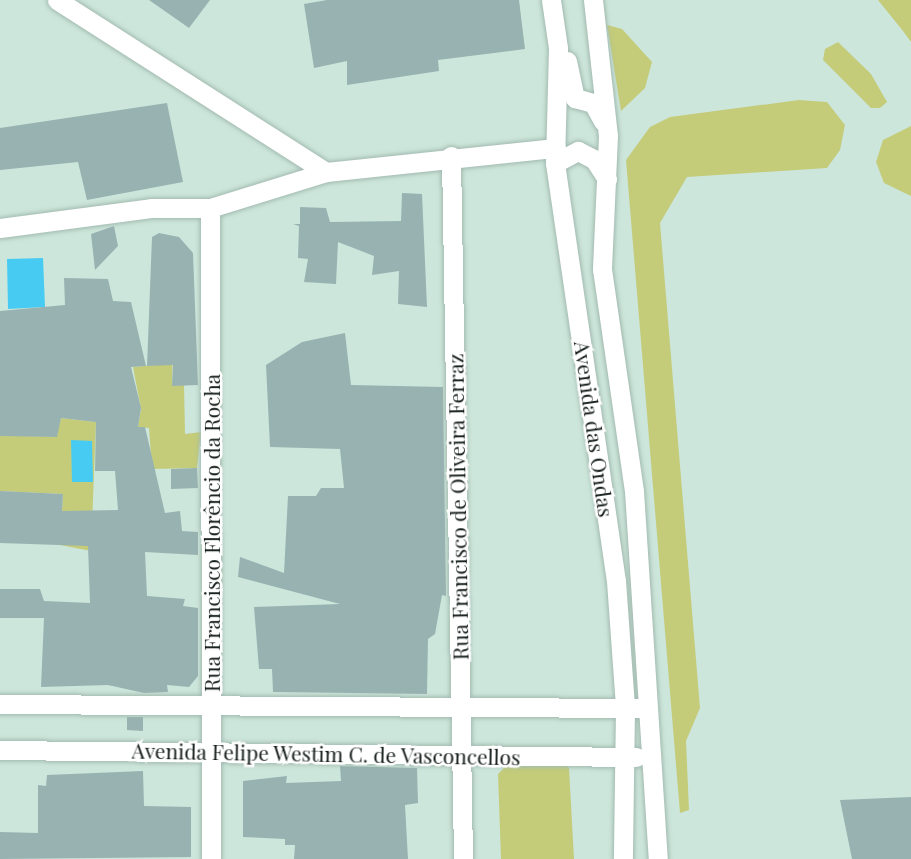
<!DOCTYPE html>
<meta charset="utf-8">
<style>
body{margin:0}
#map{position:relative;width:911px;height:859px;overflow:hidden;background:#cde6db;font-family:"Playfair Display",serif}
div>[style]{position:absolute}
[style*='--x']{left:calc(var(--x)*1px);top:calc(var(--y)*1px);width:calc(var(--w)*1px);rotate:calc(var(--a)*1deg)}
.green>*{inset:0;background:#c4cc7a}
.water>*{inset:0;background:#48cbf2}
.building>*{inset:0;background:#97b2b1}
.roads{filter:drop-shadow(0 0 2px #a2bab0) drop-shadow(0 0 2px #a2bab0)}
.minor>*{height:19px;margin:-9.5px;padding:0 9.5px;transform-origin:9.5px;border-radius:9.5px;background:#fff}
span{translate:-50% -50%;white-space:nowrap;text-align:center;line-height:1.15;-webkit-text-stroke:5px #fff;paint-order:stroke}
.street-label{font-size:21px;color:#131c18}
</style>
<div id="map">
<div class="green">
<i style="clip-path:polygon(878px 0,911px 0,911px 42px,903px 31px)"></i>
<i style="clip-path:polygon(607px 25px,622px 29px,652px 62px,645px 88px,621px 111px)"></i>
<i style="clip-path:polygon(838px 42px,871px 74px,887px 102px,880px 108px,871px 108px,823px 60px,825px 49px)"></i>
<i style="clip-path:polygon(799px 100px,827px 102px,845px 125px,840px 150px,827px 168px,687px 177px,660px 223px,700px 708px,686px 741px,689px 810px,680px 813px,626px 160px,650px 127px,670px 117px)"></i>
<i style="clip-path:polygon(911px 126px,911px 196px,884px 183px,876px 162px,883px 140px)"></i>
<i style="clip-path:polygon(173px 346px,172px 386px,184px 385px,185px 434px,201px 432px,197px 468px,152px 469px,149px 428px,138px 427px,141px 409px,133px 367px,156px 365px)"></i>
<i style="clip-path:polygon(61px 418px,96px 422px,91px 551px,60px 545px,63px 494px,0 491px,0 435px,56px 437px)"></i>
<i style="clip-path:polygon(519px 753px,561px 757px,569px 768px,574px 859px,501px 859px,498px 774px)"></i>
</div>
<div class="water">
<i style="clip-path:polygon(43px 258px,45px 307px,8px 309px,7px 259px)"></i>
<i style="clip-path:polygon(71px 440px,92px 441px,93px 482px,72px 482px)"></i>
</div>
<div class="building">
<i style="clip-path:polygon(149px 0,210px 0,189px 28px)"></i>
<i style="clip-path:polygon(327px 0,519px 0,525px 49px,438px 60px,439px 71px,347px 85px,347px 61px,314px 68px,304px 4px)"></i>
<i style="clip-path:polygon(167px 103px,183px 182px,87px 200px,78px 162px,0 170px,0 128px)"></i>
<i style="clip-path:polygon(402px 193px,422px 194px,427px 307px,398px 304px,399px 271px,372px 275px,374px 256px,338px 242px,336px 284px,304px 282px,308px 259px,298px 258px,299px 226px,293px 224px,300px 224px,300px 207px,326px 208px,330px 222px,401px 221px)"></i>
<i style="clip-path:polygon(114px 226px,118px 246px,95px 270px,91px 234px)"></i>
<i style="clip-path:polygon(159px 233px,179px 237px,193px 253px,198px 385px,172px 386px,173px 365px,147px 366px,152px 237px)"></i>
<i style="clip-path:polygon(64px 278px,108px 279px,113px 301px,131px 302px,146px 366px,131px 367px,141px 408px,138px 427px,145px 427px,165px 513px,180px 511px,182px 531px,198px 532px,198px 555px,145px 552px,147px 596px,185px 599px,183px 606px,198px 608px,198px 676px,189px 687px,167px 685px,168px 692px,144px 693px,108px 685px,41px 687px,44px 618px,0 618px,0 589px,40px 589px,44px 601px,90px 603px,88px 546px,0 543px,0 491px,63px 494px,62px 511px,118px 510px,115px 471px,95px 471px,96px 422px,61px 418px,57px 437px,0 436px,0 311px,65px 305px)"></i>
<i style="clip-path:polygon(345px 333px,351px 385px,443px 387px,446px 596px,442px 595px,435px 634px,428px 639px,427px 694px,273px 692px,272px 669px,259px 669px,254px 607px,340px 604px,238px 577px,240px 557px,284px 573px,288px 496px,316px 496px,321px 488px,344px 488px,340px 449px,270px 447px,266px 365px,302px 342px)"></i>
<i style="clip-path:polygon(197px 468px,198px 488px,171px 489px,171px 469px)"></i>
<i style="clip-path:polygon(127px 717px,143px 717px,143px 731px,127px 730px)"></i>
<i style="clip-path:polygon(340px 766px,417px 768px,418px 803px,405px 805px,408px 859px,294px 859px,295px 845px,285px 845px,285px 839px,243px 837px,243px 781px,287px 776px,286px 783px,341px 781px)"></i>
<i style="clip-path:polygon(143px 771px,144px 806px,191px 807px,191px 857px,0 859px,0 832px,38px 833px,38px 785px,46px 786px,47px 775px)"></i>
<i style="clip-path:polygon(911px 797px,911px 859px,852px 859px,840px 800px)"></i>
</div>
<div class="roads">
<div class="minor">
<i style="--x:57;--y:0;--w:319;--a:32.6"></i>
<i style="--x:551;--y:0;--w:49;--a:81.7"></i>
<i style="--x:558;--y:48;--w:115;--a:91.5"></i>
<i style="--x:555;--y:163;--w:422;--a:81.7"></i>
<i style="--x:616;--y:581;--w:127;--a:85.9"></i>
<i style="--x:625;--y:708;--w:151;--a:90.8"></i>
<i style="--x:593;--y:0;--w:137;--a:83.7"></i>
<i style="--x:608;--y:136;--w:133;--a:92.6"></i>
<i style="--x:602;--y:269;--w:224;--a:81.8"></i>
<i style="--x:634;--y:491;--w:369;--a:86.3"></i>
<i style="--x:567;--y:61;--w:38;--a:78"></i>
<i style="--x:575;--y:98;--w:19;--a:16"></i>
<i style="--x:593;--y:103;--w:21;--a:61"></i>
<i style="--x:451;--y:156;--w:703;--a:89.02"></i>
<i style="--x:555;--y:163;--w:26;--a:-28"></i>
<i style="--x:578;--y:151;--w:18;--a:27"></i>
<i style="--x:594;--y:159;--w:24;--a:57"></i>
<i style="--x:210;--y:208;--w:651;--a:89.91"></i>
<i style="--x:0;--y:228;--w:152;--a:-7.5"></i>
<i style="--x:151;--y:208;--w:59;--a:0"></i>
<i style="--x:210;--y:208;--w:121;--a:-17.2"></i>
<i style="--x:326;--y:172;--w:231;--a:-6"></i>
<i style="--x:0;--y:704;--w:639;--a:0.36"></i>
<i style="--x:0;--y:750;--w:636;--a:0.63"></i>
</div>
</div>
<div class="street-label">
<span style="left:595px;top:429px;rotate:82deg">Avenida das Ondas</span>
<span style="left:457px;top:507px;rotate:-91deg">Rua Francisco de Oliveira Ferraz</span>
<span style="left:211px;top:533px;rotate:-90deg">Rua Francisco Florêncio da Rocha</span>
<span style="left:326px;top:753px;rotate:1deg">Avenida Felipe Westim C. de Vasconcellos</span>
</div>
</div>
